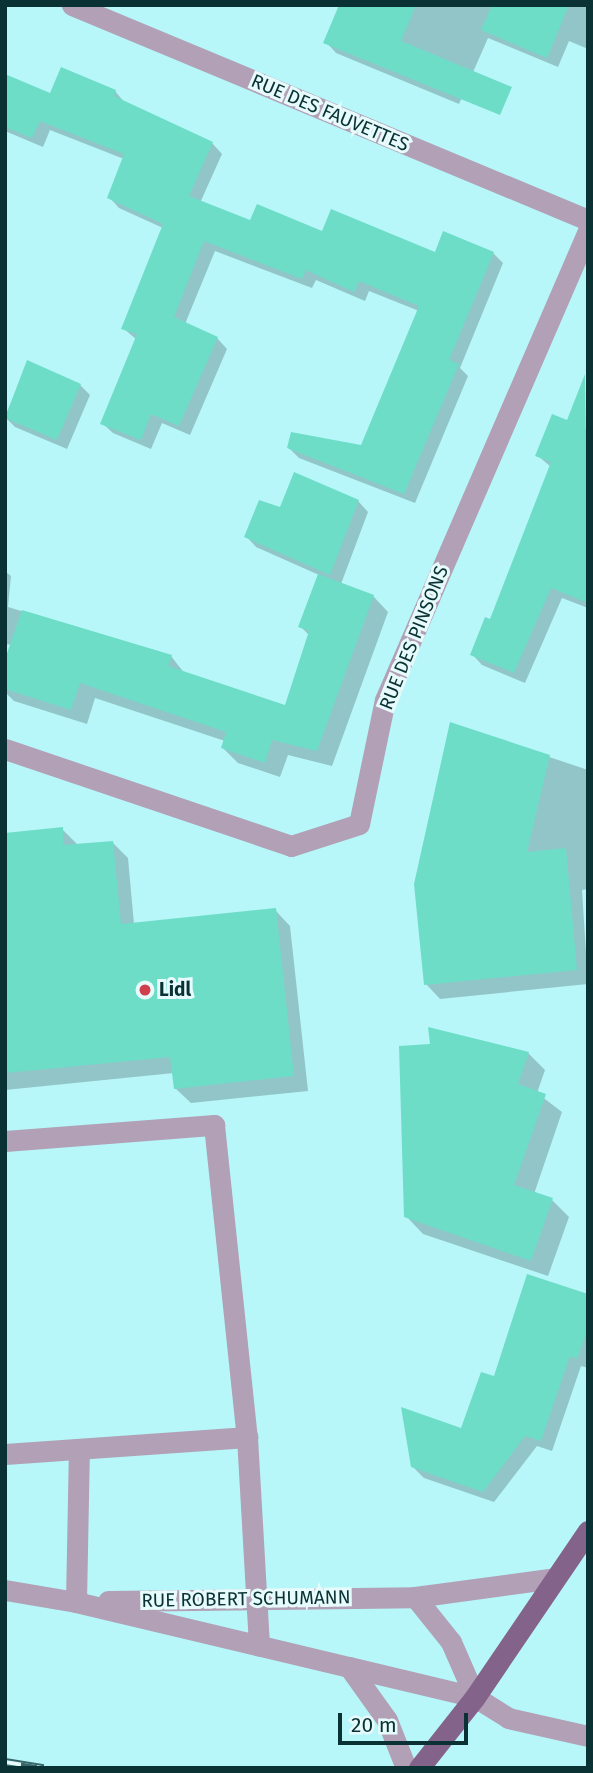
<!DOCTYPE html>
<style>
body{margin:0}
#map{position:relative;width:593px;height:1773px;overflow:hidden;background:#b7f7fa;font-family:"Fira Sans",sans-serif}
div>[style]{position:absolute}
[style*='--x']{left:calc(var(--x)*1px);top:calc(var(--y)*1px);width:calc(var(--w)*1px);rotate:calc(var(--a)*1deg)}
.shadow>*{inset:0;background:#0003}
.building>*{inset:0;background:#6dddc8}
.minor>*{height:21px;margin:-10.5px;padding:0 10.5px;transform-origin:10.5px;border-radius:10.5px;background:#b2a0b6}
.major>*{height:21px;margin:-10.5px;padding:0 10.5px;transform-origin:10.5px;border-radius:10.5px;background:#83638a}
.rail>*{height:8px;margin-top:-4px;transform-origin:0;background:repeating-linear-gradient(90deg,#e7fbfc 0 16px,#396769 0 32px);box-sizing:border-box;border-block:2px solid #396769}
.dots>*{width:19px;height:19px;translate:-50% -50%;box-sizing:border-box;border:4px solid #e7fbfc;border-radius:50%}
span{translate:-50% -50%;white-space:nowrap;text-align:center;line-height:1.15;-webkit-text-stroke:6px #e7fbfc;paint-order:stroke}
.street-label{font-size:19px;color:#0a3234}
.poi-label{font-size:19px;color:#0a3234;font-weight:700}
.left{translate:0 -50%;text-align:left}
.frame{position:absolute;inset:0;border:7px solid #0a3234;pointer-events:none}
.scale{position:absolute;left:338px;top:1713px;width:130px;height:32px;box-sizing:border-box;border:4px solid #0a3234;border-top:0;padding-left:9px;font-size:21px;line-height:24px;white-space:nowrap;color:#0a3234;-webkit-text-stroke:5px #e7fbfc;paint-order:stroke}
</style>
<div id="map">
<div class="shadow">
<i style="clip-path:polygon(341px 5px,588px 5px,588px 49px,569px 41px,558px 67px,488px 38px,459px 104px,336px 53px,326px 42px)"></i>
<i style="clip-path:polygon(5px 75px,51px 96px,115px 91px,125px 103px,212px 143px,222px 154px,200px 203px,251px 222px,436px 254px,493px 253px,503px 263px,460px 368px,468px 376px,415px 503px,299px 458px,289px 448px,362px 446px,419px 311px,369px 291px,365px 301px,316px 280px,312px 288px,215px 251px,185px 324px,217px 338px,227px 349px,190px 435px,162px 423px,151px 449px,113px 433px,102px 423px,137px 340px,123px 328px,163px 228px,119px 208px,109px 197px,124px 159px,50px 130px,43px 147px,5px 131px)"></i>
<i style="clip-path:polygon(28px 362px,80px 385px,90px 395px,67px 449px,15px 427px,5px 417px)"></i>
<i style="clip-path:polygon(553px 416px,588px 430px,588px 608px,562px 598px,525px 683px,482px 665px,472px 654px,491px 621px,551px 467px,537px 455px)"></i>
<i style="clip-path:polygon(358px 501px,368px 512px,341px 584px,373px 596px,388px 612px,332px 766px,288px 755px,280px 777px,238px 763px,223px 748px,225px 741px,95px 698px,87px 724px,14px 701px,5px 692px,5px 665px,12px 645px,5px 644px,5px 571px,11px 576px,8px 607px,171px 656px,185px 674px,286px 708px,310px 636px,300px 626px,319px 575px,256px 547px,246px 536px,281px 510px)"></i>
<i style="clip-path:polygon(451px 724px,588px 770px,588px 889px,582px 890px,588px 984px,440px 999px,426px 984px)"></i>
<i style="clip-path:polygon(62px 829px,77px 844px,113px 843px,128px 858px,134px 924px,275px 910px,290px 926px,308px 1091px,191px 1103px,175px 1088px,174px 1073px,5px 1090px,5px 835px)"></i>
<i style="clip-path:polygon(432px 1045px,528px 1053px,545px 1070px,537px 1093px,562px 1112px,534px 1194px,552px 1200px,569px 1217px,548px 1276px,423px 1234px,406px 1216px)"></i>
<i style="clip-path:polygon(588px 1296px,588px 1368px,581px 1366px,552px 1451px,537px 1446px,494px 1502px,424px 1478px,412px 1466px,462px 1430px,495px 1378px)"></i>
</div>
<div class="building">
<i style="clip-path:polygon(339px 5px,416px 5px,401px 41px,512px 87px,500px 115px,323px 43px)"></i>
<i style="clip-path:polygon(492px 5px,569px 5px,547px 58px,481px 30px)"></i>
<i style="clip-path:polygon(61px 67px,116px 90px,114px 96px,213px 142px,189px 196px,250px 220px,257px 204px,322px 231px,331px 209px,435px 252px,443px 231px,494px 252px,449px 360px,459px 364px,404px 494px,287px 448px,291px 432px,361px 445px,419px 306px,359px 281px,354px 292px,306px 270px,302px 279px,204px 241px,174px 317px,218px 337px,179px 426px,151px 414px,141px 440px,100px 424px,137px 334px,121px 329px,163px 224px,107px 198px,124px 154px,40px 121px,32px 138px,5px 127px,5px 74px,50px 93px)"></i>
<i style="clip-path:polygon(27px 360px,81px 384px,57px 440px,5px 418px)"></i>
<i style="clip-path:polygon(585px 374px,588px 603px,551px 588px,514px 673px,470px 655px,485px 617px,490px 619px,551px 462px,535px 456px,552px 414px,567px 420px)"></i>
<i style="clip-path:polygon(294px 472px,359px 500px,330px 575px,244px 537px,259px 500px,280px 507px)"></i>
<i style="clip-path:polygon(318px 574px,374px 595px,317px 751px,272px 740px,265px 763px,221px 748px,226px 732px,80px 683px,71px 710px,5px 689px,5px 659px,22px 610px,172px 655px,168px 666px,285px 705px,309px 631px,298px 627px)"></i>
<i style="clip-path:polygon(450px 722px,550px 755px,527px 852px,566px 848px,577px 970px,424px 985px,414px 884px)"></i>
<i style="clip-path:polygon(63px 827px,63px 845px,113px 841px,121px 924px,276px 908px,294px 1076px,174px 1089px,170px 1057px,5px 1073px,5px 833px)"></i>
<i style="clip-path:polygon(428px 1027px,529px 1052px,518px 1084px,546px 1094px,514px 1185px,553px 1198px,531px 1261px,404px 1217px,399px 1046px,430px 1044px)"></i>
<i style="clip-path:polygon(527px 1274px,588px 1294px,588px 1328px,577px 1359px,570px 1356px,541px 1441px,525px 1436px,483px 1492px,411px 1467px,401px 1407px,461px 1428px,481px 1372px,494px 1376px)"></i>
</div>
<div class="minor">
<i style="--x:72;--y:5;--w:559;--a:22.62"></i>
<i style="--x:5;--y:749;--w:302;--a:18.7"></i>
<i style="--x:291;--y:846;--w:71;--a:-17.9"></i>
<i style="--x:359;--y:824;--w:127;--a:-78.2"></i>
<i style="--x:385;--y:700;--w:511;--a:-66.6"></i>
<i style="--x:5;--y:1141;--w:210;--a:-4.4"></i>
<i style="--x:214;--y:1125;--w:314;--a:84"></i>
<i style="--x:247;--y:1437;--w:209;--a:86.7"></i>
<i style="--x:5;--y:1454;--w:243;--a:-4"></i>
<i style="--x:5;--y:1590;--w:72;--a:9.6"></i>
<i style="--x:76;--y:1602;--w:281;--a:13.4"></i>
<i style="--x:349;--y:1667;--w:65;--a:54.4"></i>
<i style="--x:387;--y:1720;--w:52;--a:68.4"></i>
<i style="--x:415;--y:1597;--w:141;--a:-7.7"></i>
<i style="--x:108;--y:1601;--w:307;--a:-0.7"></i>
<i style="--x:415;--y:1597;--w:58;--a:51.3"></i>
<i style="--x:451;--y:1642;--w:60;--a:66.4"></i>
<i style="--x:76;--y:1602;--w:153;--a:-88.9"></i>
<i style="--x:349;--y:1667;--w:130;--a:13.4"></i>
<i style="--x:475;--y:1697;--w:39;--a:32"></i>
<i style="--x:508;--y:1718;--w:82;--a:12.7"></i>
</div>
<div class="major">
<i style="--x:419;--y:1768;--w:90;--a:-51.7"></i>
<i style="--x:475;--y:1697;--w:201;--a:-55.8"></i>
</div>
<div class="rail">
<i style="--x:5;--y:1762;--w:39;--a:9"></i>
</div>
<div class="dots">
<i style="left:145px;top:990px;background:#cf3f4c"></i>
</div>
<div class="street-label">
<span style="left:330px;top:113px;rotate:23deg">RUE DES FAUVETTES</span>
<span style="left:414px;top:638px;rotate:-68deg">RUE DES PINSONS</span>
<span style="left:246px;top:1599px;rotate:-1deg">RUE ROBERT SCHUMANN</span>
</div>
<div class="poi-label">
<span class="left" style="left:159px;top:990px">Lidl</span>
</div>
<div class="frame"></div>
<div class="scale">20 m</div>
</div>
